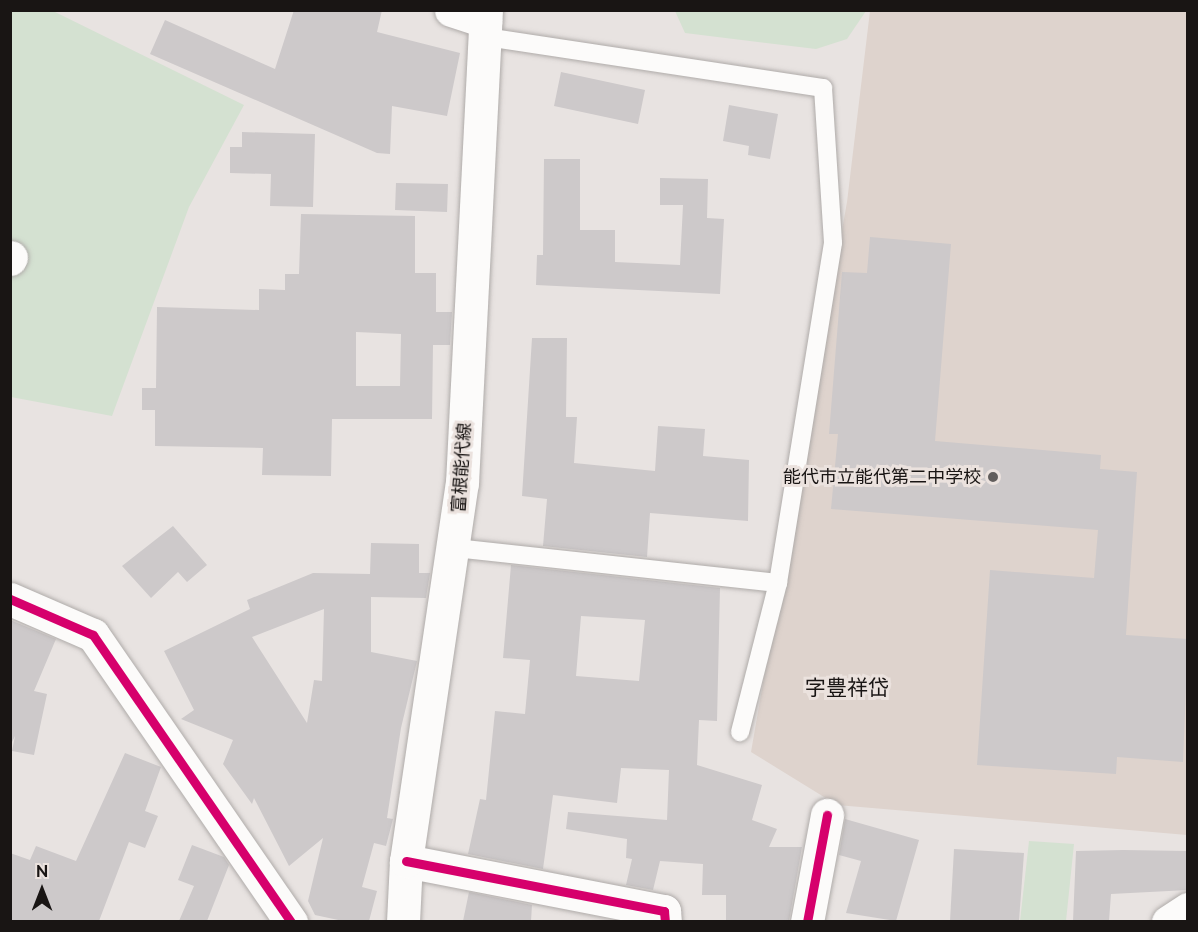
<!DOCTYPE html>
<meta charset="utf-8">
<style>
body{margin:0}
#map{position:relative;width:1198px;height:932px;overflow:hidden;background:#e8e3e1;font-family:Raleway,"Noto Sans JP",sans-serif}
div>[style]{position:absolute}
[style*='--x']{left:calc(var(--x)*1px);top:calc(var(--y)*1px);width:calc(var(--w)*1px);rotate:calc(var(--a)*1deg)}
.built>*{inset:0;background:#ded3cd}
.green>*{inset:0;background:#d4e1d1}
.building>*{inset:0;background:#cdc9ca}
.roads{filter:drop-shadow(0 0 2px #afaba9) drop-shadow(0 0 2px #afaba9)}
.service>*{height:18px;margin:-9px;padding:0 9px;transform-origin:9px;border-radius:9px;background:#fcfbfa}
.minor>*{height:33px;margin:-16.5px;padding:0 16.5px;transform-origin:16.5px;border-radius:16.5px;background:#fcfbfa}
.secondary>*{height:33px;margin:-16.5px;padding:0 16.5px;transform-origin:16.5px;border-radius:16.5px;background:#fcfbfa}
.cycleway>*{height:9px;margin:-4.5px;padding:0 4.5px;transform-origin:4.5px;border-radius:4.5px;background:#d6006c}
.dots>*{width:16px;height:16px;translate:-50% -50%;box-sizing:border-box;border:3px solid #ebe2de;border-radius:50%}
span{translate:-50% -50%;white-space:nowrap;text-align:center;line-height:1.15;-webkit-text-stroke:6px #ebe2de;paint-order:stroke}
.street-label{font-size:18px;color:#191514}
.poi-label{font-size:18px;color:#191514}
.right{translate:-100% -50%;text-align:right}
.quarter-label{font-size:21px;color:#191514}
.frame{position:absolute;inset:0;border:12px solid #191514;pointer-events:none}
.north{position:absolute;left:12px;top:860px;width:60px;height:60px;-webkit-text-stroke:4px #ebe2de;paint-order:stroke;rotate:0deg;font-size:16px;font-weight:700;line-height:24px;text-align:center;color:#191514}
.north::after{content:'';display:block;margin:auto;width:21px;height:27px;background:#191514;clip-path:polygon(50% 0,100% 100%,50% 72%,0 100%)}
</style>
<div id="map">
<div class="built">
<i style="clip-path:polygon(870px 11px,1187px 11px,1187px 835px,837px 805px,751px 752px,847px 202px)"></i>
</div>
<div class="green">
<i style="clip-path:polygon(10px 11px,53px 11px,244px 105px,189px 207px,112px 416px,11px 397px,11px 278px,20px 255px,10px 251px)"></i>
<i style="clip-path:polygon(675px 11px,675px 10px,866px 11px,847px 39px,816px 49px,685px 33px)"></i>
<i style="clip-path:polygon(1029px 841px,1074px 844px,1066px 921px,1020px 921px)"></i>
</div>
<div class="building">
<i style="clip-path:polygon(294px 10px,382px 10px,377px 32px,460px 53px,447px 116px,392px 106px,390px 154px,377px 153px,150px 54px,165px 20px,275px 69px)"></i>
<i style="clip-path:polygon(561px 72px,645px 90px,638px 124px,554px 106px)"></i>
<i style="clip-path:polygon(729px 105px,778px 114px,770px 159px,748px 155px,749px 146px,723px 141px)"></i>
<i style="clip-path:polygon(242px 132px,315px 134px,313px 207px,270px 206px,271px 174px,230px 173px,230px 147px,242px 147px)"></i>
<i style="clip-path:polygon(544px 159px,580px 159px,580px 230px,615px 230px,615px 262px,680px 265px,683px 205px,660px 205px,660px 178px,708px 179px,707px 218px,724px 219px,720px 294px,536px 285px,537px 255px,543px 255px)"></i>
<i style="clip-path:polygon(396px 183px,448px 184px,447px 212px,395px 210px)"></i>
<i style="clip-path:polygon(evenodd,301px 214px,415px 216px,415px 273px,436px 273px,436px 312px,452px 312px,450px 345px,433px 345px,432px 419px,332px 419px,331px 476px,262px 475px,263px 448px,155px 446px,155px 410px,142px 410px,142px 388px,156px 388px,157px 307px,259px 310px,259px 289px,285px 290px,285px 274px,299px 274px,301px 214px,356px 332px,401px 334px,400px 386px,356px 386px,356px 332px)"></i>
<i style="clip-path:polygon(870px 237px,951px 244px,935px 441px,1101px 455px,1100px 469px,1137px 472px,1126px 635px,1188px 639px,1183px 762px,1117px 757px,1116px 774px,977px 765px,990px 570px,1094px 578px,1098px 530px,831px 509px,838px 434px,829px 434px,842px 272px,867px 273px)"></i>
<i style="clip-path:polygon(532px 338px,567px 338px,566px 417px,577px 417px,574px 463px,655px 471px,658px 426px,705px 429px,703px 456px,749px 460px,748px 521px,650px 513px,647px 557px,543px 546px,547px 499px,522px 496px)"></i>
<i style="clip-path:polygon(173px 526px,207px 565px,187px 582px,178px 572px,151px 598px,122px 566px)"></i>
<i style="clip-path:polygon(evenodd,371px 543px,419px 544px,419px 573px,430px 573px,426px 598px,371px 597px,371px 652px,417px 661px,401px 728px,387px 818px,393px 819px,386px 846px,374px 843px,362px 887px,377px 891px,369px 921px,343px 921px,315px 915px,308px 901px,323px 838px,289px 866px,254px 798px,252px 804px,223px 764px,233px 740px,181px 719px,194px 710px,164px 651px,250px 609px,247px 600px,313px 573px,370px 574px,371px 543px,324px 609px,322px 681px,314px 680px,307px 723px,252px 637px,324px 609px)"></i>
<i style="clip-path:polygon(evenodd,511px 565px,720px 588px,717px 721px,699px 720px,697px 765px,762px 785px,752px 820px,777px 829px,769px 847px,802px 847px,789px 921px,726px 921px,726px 895px,702px 895px,703px 864px,660px 861px,653px 890px,626px 885px,632px 859px,626px 858px,627px 839px,566px 829px,568px 812px,667px 820px,669px 770px,621px 768px,617px 803px,553px 795px,543px 869px,468px 854px,480px 799px,486px 800px,495px 711px,525px 714px,530px 660px,503px 658px,511px 565px,581px 616px,645px 620px,639px 681px,576px 676px,581px 616px)"></i>
<i style="clip-path:polygon(10px 620px,56px 639px,34px 691px,47px 694px,34px 755px,12px 751px,15px 736px,10px 746px)"></i>
<i style="clip-path:polygon(125px 753px,161px 767px,145px 811px,158px 816px,145px 848px,129px 842px,99px 921px,10px 921px,10px 853px,30px 860px,36px 846px,76px 861px)"></i>
<i style="clip-path:polygon(845px 819px,919px 840px,896px 921px,846px 913px,861px 861px,839px 855px)"></i>
<i style="clip-path:polygon(192px 845px,224px 857px,229px 865px,207px 921px,179px 921px,194px 886px,178px 880px)"></i>
<i style="clip-path:polygon(954px 849px,1024px 853px,1019px 921px,950px 921px)"></i>
<i style="clip-path:polygon(1123px 850px,1188px 851px,1188px 890px,1111px 894px,1109px 921px,1073px 921px,1076px 851px)"></i>
<i style="clip-path:polygon(469px 892px,532px 905px,531px 921px,463px 921px)"></i>
</div>
<div class="roads">
<div class="service">
<i style="--x:486;--y:37;--w:341;--a:8.6"></i>
<i style="--x:823;--y:88;--w:155;--a:86.3"></i>
<i style="--x:833;--y:243;--w:344;--a:99.2"></i>
<i style="--x:778;--y:583;--w:154;--a:104.3"></i>
<i style="--x:455;--y:548;--w:325;--a:6.2"></i>
</div>
<div class="minor">
<i style="--x:451;--y:10;--w:36;--a:18"></i>
<i style="--x:10;--y:259;--w:2;--a:-63"></i>
<i style="--x:10;--y:599;--w:90;--a:23.4"></i>
<i style="--x:93;--y:635;--w:349;--a:55.4"></i>
<i style="--x:406;--y:861;--w:263;--a:11"></i>
<i style="--x:664;--y:911;--w:11;--a:85"></i>
<i style="--x:807;--y:922;--w:109;--a:-79.4"></i>
<i style="--x:1168;--y:922;--w:24;--a:-33"></i>
</div>
<div class="secondary">
<i style="--x:403;--y:922;--w:61;--a:-87.2"></i>
<i style="--x:406;--y:861;--w:382;--a:-81.6"></i>
<i style="--x:462;--y:483;--w:474;--a:-87.1"></i>
</div>
</div>
<div class="cycleway">
<i style="--x:10;--y:599;--w:90;--a:23.4"></i>
<i style="--x:93;--y:635;--w:349;--a:55.4"></i>
<i style="--x:406;--y:861;--w:263;--a:11"></i>
<i style="--x:664;--y:911;--w:11;--a:85"></i>
<i style="--x:807;--y:922;--w:109;--a:-79.4"></i>
</div>
<div class="dots">
<i style="left:993px;top:477px;background:#615d5c"></i>
</div>
<div class="street-label">
<span style="left:462px;top:468px;rotate:-86deg">富根能代線</span>
</div>
<div class="poi-label">
<span class="right" style="left:981px;top:477px">能代市立能代第二中学校</span>
</div>
<div class="quarter-label">
<span style="left:847px;top:688px">字豊祥岱</span>
</div>
<div class="frame"></div>
<div class="north">N</div>
</div>
